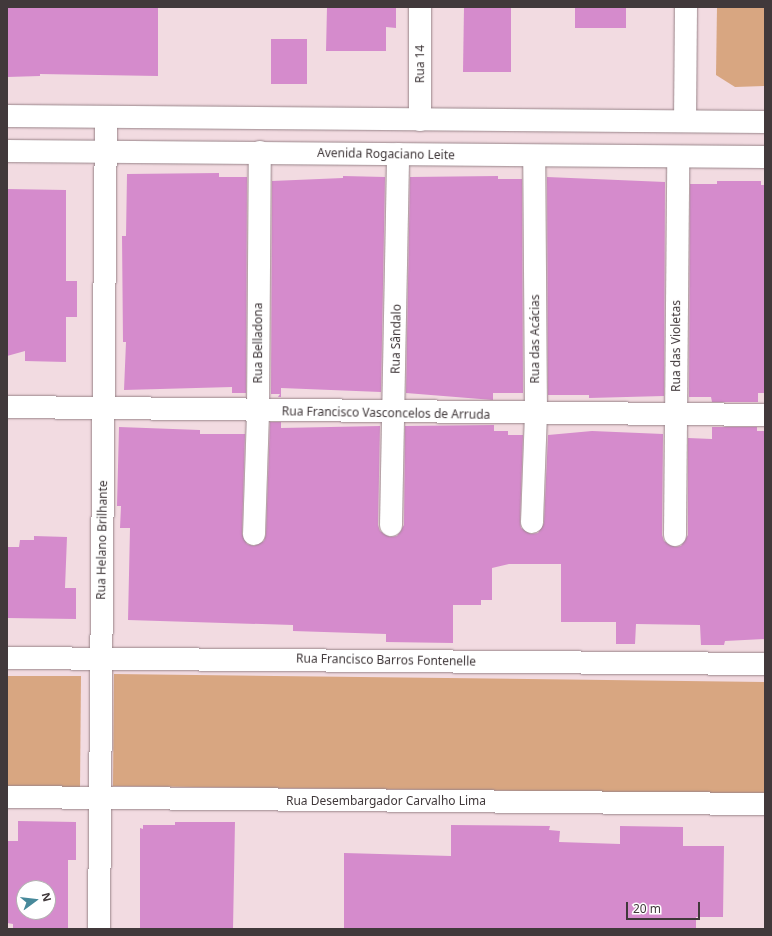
<!DOCTYPE html>
<meta charset="utf-8">
<style>
body{margin:0}
#map{position:relative;width:772px;height:936px;overflow:hidden;background:#f2dbe1;font-family:"Noto Sans",sans-serif}
div>[style]{position:absolute}
[style*='--x']{left:calc(var(--x)*1px);top:calc(var(--y)*1px);width:calc(var(--w)*1px);rotate:calc(var(--a)*1deg)}
.green>*{inset:0;background:#d8a681}
.building>*{inset:0;background:#d58bcc}
.roads{filter:drop-shadow(0 0 1px #988489) drop-shadow(0 0 1px #988489)}
.minor>*{height:22px;margin:-11px;padding:0 11px;transform-origin:11px;border-radius:11px;background:#fff}
.major>*{height:22px;margin:-11px;padding:0 11px;transform-origin:11px;border-radius:11px;background:#fff}
span{translate:-50% -50%;white-space:nowrap;text-align:center;line-height:1.15;-webkit-text-stroke:3px #fff;paint-order:stroke}
.street-label{font-size:12px;color:#41393b}
.frame{position:absolute;inset:0;border:8px solid #41393b;pointer-events:none}
.north{position:absolute;left:16px;top:880px;width:40px;height:40px;box-sizing:border-box;background:#fff;border:1px solid #b3b0b1;border-radius:50%;rotate:75deg;font-size:11px;font-weight:700;line-height:16px;text-align:center;color:#41393b}
.north::after{content:'';display:block;margin:auto;width:14px;height:18px;background:#47899a;clip-path:polygon(50% 0,100% 100%,50% 72%,0 100%)}
.scale{position:absolute;left:626px;top:902px;width:74px;height:18px;box-sizing:border-box;border:2px solid #41393b;border-top:0;padding-left:5px;font-size:12px;line-height:14px;white-space:nowrap;color:#41393b;-webkit-text-stroke:3px #fff;paint-order:stroke}
</style>
<div id="map">
<div class="green">
<i style="clip-path:polygon(717px 7px,765px 7px,765px 86px,735px 87px,716px 75px)"></i>
<i style="clip-path:polygon(114px 674px,765px 682px,765px 794px,113px 786px)"></i>
<i style="clip-path:polygon(7px 676px,81px 676px,80px 788px,7px 787px)"></i>
</div>
<div class="building">
<i style="clip-path:polygon(7px 7px,158px 7px,158px 76px,40px 74px,40px 76px,7px 77px)"></i>
<i style="clip-path:polygon(327px 7px,396px 7px,396px 28px,386px 27px,386px 51px,326px 51px)"></i>
<i style="clip-path:polygon(464px 7px,511px 7px,511px 72px,463px 72px)"></i>
<i style="clip-path:polygon(575px 7px,626px 7px,626px 28px,575px 28px)"></i>
<i style="clip-path:polygon(271px 39px,307px 39px,307px 84px,271px 84px)"></i>
<i style="clip-path:polygon(219px 173px,219px 177px,247px 177px,246px 393px,232px 393px,232px 387px,124px 390px,126px 342px,123px 342px,122px 236px,126px 236px,127px 174px)"></i>
<i style="clip-path:polygon(343px 176px,385px 177px,381px 392px,281px 388px,281px 397px,278px 397px,280px 394px,271px 394px,272px 181px,343px 178px)"></i>
<i style="clip-path:polygon(498px 176px,498px 179px,522px 179px,523px 393px,493px 393px,493px 400px,406px 393px,410px 177px)"></i>
<i style="clip-path:polygon(547px 177px,665px 182px,664px 396px,589px 398px,589px 395px,548px 395px)"></i>
<i style="clip-path:polygon(717px 181px,761px 181px,761px 185px,765px 185px,765px 393px,758px 393px,758px 402px,712px 402px,711px 397px,689px 397px,690px 184px,717px 184px)"></i>
<i style="clip-path:polygon(7px 189px,66px 190px,66px 281px,77px 281px,77px 317px,66px 317px,66px 362px,25px 361px,25px 351px,7px 356px)"></i>
<i style="clip-path:polygon(270px 422px,281px 422px,281px 428px,380px 426px,378px 525px,380px 531px,390px 537px,397px 536px,404px 525px,405px 426px,494px 425px,494px 431px,508px 431px,508px 435px,523px 435px,520px 522px,521px 528px,531px 534px,538px 533px,544px 523px,548px 435px,592px 431px,663px 434px,662px 535px,664px 541px,675px 547px,681px 546px,688px 535px,688px 438px,712px 439px,712px 427px,757px 427px,757px 431px,765px 431px,765px 639px,725px 641px,724px 645px,701px 645px,700px 625px,636px 624px,635px 644px,616px 644px,616px 622px,561px 622px,561px 564px,509px 564px,492px 568px,492px 600px,481px 600px,481px 605px,453px 605px,453px 643px,386px 642px,386px 634px,293px 631px,293px 625px,128px 620px,130px 528px,120px 528px,121px 506px,117px 506px,119px 427px,200px 430px,200px 434px,245px 434px,242px 534px,247px 544px,254px 546px,264px 541px,266px 534px)"></i>
<i style="clip-path:polygon(34px 536px,67px 537px,65px 588px,76px 588px,76px 619px,7px 618px,7px 547px,19px 547px,20px 540px,34px 540px)"></i>
<i style="clip-path:polygon(evenodd,18px 821px,76px 822px,76px 860px,68px 860px,68px 929px,13px 929px,13px 924px,7px 923px,7px 841px,18px 841px,18px 821px,24px 888px,48px 888px,48px 912px,24px 912px,24px 888px)"></i>
<i style="clip-path:polygon(175px 822px,235px 822px,233px 929px,140px 929px,140px 828px,143px 829px,143px 825px,175px 825px)"></i>
<i style="clip-path:polygon(451px 825px,550px 826px,549px 830px,560px 831px,559px 842px,620px 844px,620px 826px,683px 827px,683px 846px,724px 846px,723px 917px,696px 917px,696px 929px,344px 929px,344px 853px,451px 856px)"></i>
</div>
<div class="roads">
<div class="minor">
<i style="--x:420;--y:7;--w:113;--a:90"></i>
<i style="--x:685;--y:121;--w:114;--a:-89.5"></i>
<i style="--x:7;--y:407;--w:758;--a:0.6"></i>
<i style="--x:532;--y:522;--w:108;--a:-87.9"></i>
<i style="--x:536;--y:414;--w:257;--a:-90.4"></i>
<i style="--x:391;--y:525;--w:371;--a:-88.9"></i>
<i style="--x:254;--y:534;--w:123;--a:-88.1"></i>
<i style="--x:258;--y:411;--w:259;--a:-89.6"></i>
<i style="--x:675;--y:535;--w:378;--a:-89.5"></i>
<i style="--x:7;--y:658;--w:758;--a:0.45"></i>
<i style="--x:7;--y:797;--w:758;--a:0.53"></i>
<i style="--x:99;--y:929;--w:811;--a:-89.51"></i>
</div>
<div class="major">
<i style="--x:7;--y:116;--w:758;--a:0.45"></i>
<i style="--x:7;--y:151;--w:758;--a:0.45"></i>
</div>
</div>
<div class="street-label">
<span style="left:420px;top:64px;rotate:-90deg">Rua 14</span>
<span style="left:386px;top:154px;rotate:1deg">Avenida Rogaciano Leite</span>
<span style="left:396px;top:339px;rotate:-89deg">Rua Sândalo</span>
<span style="left:535px;top:339px;rotate:-90deg">Rua das Acácias</span>
<span style="left:258px;top:343px;rotate:-90deg">Rua Belladona</span>
<span style="left:676px;top:346px;rotate:-90deg">Rua das Violetas</span>
<span style="left:386px;top:413px;rotate:1deg">Rua Francisco Vasconcelos de Arruda</span>
<span style="left:102px;top:540px;rotate:-89deg">Rua Helano Brilhante</span>
<span style="left:386px;top:660px;rotate:1deg">Rua Francisco Barros Fontenelle</span>
<span style="left:386px;top:801px">Rua Desembargador Carvalho Lima</span>
</div>
<div class="frame"></div>
<div class="north">N</div>
<div class="scale">20 m</div>
</div>
